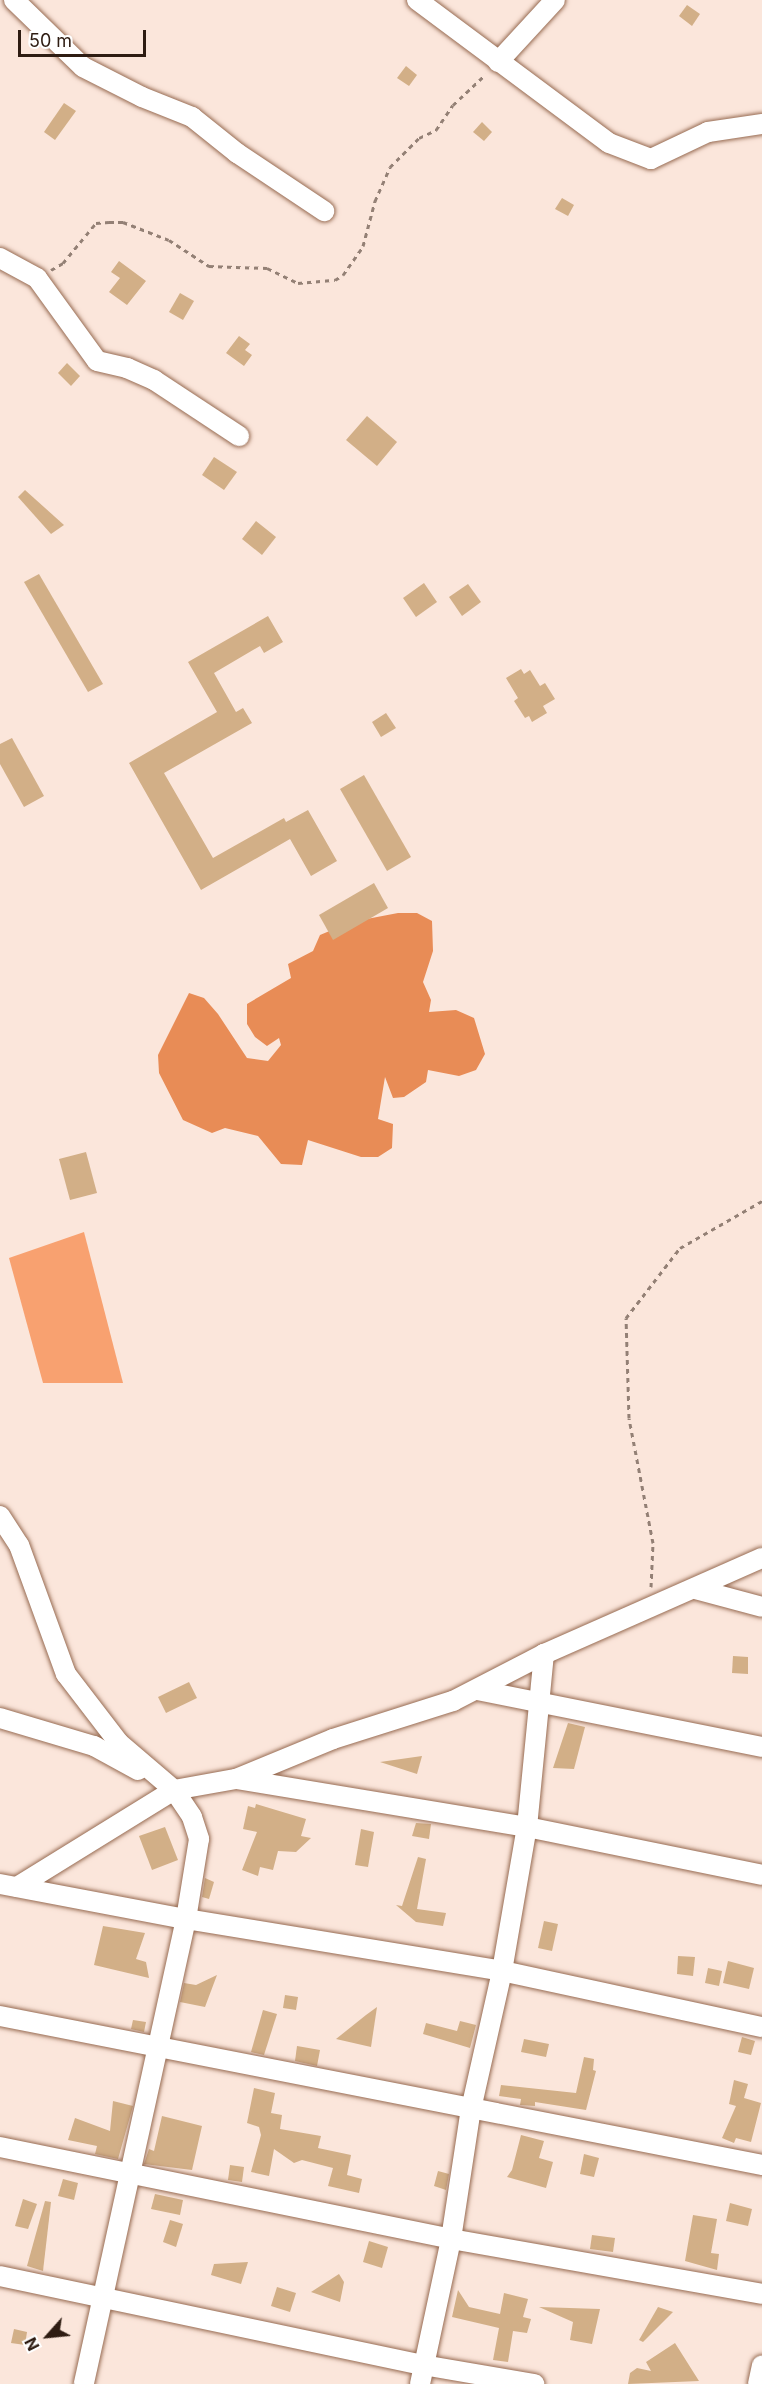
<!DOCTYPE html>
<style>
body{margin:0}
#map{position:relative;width:762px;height:2384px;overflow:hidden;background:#fbe6db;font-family:Inter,sans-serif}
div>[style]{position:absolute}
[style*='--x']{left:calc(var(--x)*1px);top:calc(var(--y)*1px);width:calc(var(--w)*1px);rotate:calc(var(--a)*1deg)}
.green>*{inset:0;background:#f8a170}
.forest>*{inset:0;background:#e88c56}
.building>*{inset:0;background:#d2af87}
.path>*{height:3px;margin-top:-1.5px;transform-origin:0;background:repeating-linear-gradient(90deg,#938075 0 4.5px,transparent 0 9px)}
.roads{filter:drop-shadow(0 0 2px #976b52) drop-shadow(0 0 2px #976b52)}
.minor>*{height:20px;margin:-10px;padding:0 10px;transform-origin:10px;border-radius:10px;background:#fff}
span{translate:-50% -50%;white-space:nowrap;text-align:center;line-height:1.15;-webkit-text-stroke:5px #fff;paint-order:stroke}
.north{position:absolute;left:18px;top:2306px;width:60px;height:60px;-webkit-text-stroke:4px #fff;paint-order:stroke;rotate:243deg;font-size:16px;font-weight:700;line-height:24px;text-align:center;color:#2e1c12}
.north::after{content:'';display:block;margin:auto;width:21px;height:27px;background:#2e1c12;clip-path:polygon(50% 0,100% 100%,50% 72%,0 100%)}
.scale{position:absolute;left:18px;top:30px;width:128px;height:27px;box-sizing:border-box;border:3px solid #2e1c12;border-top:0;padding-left:8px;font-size:18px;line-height:21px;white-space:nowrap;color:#2e1c12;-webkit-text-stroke:4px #fff;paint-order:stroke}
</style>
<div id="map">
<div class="green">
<i style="clip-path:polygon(84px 1232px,123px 1383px,43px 1383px,9px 1258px)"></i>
</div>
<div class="forest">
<i style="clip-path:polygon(398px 913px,417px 913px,432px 921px,433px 951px,423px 982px,431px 1000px,429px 1012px,456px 1010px,474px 1018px,485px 1054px,476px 1070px,459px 1076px,428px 1070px,426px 1082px,404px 1097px,393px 1098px,385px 1077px,378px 1119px,393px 1124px,392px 1148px,378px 1157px,361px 1157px,308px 1140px,302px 1165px,281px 1164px,258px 1136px,225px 1128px,212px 1133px,183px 1120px,159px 1073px,158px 1055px,189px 993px,204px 998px,218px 1014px,247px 1058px,268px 1061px,281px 1045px,279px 1038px,267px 1046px,255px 1037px,247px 1024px,247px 1004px,291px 978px,288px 964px,313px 951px,320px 935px,351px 922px)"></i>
</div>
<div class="building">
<i style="clip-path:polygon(687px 5px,700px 14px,692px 26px,679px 16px)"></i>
<i style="clip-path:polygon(406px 66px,417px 75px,409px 86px,397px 78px)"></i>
<i style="clip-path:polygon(64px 103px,76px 111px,55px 140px,44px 132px)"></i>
<i style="clip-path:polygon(482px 122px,492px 132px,484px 141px,473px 132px)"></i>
<i style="clip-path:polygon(562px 198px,574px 205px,568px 216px,555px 209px)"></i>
<i style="clip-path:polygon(119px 261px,146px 281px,127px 305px,109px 292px,120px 278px,111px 272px)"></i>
<i style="clip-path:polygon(180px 293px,194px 301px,183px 320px,169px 312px)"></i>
<i style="clip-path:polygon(239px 336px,250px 344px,245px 350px,252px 355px,244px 366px,226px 353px)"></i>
<i style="clip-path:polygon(67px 363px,80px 376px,71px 386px,58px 373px)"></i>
<i style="clip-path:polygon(367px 416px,397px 442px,377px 466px,346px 440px)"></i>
<i style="clip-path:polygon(214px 457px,237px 472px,224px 490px,202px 475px)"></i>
<i style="clip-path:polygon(25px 490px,64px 525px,51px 534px,18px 497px)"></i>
<i style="clip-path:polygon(256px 521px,276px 537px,262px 555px,242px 539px)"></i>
<i style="clip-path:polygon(39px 574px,103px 684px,88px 692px,24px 582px)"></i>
<i style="clip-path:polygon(424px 583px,437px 602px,416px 617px,403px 598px)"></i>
<i style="clip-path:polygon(468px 584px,481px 602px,462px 616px,449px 597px)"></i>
<i style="clip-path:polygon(268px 616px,283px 642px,264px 653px,260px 646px,214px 673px,236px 712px,243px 708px,252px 723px,164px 773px,213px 858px,284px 818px,286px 822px,308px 810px,337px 861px,311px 876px,290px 839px,201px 890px,129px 763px,217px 712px,188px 662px)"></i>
<i style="clip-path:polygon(521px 669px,524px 674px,530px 670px,540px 686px,545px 683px,555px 699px,543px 706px,547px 713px,532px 722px,529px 716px,525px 718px,514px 701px,518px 698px,506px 678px)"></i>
<i style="clip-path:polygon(386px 713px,396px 728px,381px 737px,372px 722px)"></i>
<i style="clip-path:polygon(12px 738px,44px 796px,24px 807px,0 764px,0 744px)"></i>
<i style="clip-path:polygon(364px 775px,411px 857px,387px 871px,340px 789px)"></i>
<i style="clip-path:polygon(374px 883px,388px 908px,333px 940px,319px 915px)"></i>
<i style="clip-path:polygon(86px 1152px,97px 1193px,70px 1200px,59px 1159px)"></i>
<i style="clip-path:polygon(733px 1656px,748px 1657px,748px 1674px,732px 1673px)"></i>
<i style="clip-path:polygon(189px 1682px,197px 1698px,166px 1713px,158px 1697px)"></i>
<i style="clip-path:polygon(568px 1723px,585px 1727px,574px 1769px,553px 1768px)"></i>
<i style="clip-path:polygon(422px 1756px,417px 1774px,380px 1762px)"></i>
<i style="clip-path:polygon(256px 1804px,306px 1819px,301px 1836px,311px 1838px,296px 1852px,278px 1851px,273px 1870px,260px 1867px,258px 1876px,242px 1870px,257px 1832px,243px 1829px,248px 1806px,255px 1808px)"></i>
<i style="clip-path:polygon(416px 1823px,431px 1824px,429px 1839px,412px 1836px)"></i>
<i style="clip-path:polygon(165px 1827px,178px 1860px,152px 1870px,139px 1836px)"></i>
<i style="clip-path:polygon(361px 1829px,374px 1832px,368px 1867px,355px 1865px)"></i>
<i style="clip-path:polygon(418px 1857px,426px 1859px,417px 1909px,446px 1913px,443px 1926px,416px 1922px,396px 1905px,402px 1906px)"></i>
<i style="clip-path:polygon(205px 1878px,214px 1882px,209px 1899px,202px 1897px)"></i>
<i style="clip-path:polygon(544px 1921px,558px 1924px,552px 1951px,538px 1948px)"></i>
<i style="clip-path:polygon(103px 1926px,145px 1933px,136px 1959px,146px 1962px,149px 1978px,94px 1965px)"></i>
<i style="clip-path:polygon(678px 1956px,695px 1957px,693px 1976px,677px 1974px)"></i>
<i style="clip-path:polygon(728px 1961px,754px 1968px,749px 1989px,723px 1983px)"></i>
<i style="clip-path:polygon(708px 1968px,722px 1971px,719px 1986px,705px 1983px)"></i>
<i style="clip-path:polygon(217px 1975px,205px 2007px,180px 2002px,184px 1983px,196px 1985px)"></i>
<i style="clip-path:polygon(285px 1995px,298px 1997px,296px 2010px,283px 2008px)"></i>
<i style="clip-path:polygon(377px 2007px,371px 2047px,336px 2039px,366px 2015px)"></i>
<i style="clip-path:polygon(263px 2010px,277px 2014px,264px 2055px,251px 2052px)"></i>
<i style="clip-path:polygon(133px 2020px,146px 2022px,144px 2032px,131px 2029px)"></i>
<i style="clip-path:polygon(460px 2021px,476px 2025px,470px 2048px,423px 2034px,426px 2023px,457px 2031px)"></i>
<i style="clip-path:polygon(742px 2037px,755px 2041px,751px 2055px,738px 2052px)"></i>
<i style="clip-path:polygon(524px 2039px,549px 2044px,546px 2057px,521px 2052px)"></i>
<i style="clip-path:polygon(297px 2046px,320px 2050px,317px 2066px,295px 2061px)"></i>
<i style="clip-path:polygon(584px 2057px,594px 2059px,593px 2070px,596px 2071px,586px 2110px,535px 2102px,535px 2106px,520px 2105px,521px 2099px,499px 2096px,501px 2085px,576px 2093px)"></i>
<i style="clip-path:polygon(734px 2080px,748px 2084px,744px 2098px,761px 2103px,751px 2142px,736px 2138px,734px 2143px,722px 2138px,736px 2106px,729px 2104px)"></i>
<i style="clip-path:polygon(254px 2088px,275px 2093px,271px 2113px,282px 2115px,280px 2129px,321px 2136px,318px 2148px,351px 2155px,347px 2175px,362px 2179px,359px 2193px,328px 2186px,333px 2168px,302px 2160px,294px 2163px,274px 2149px,269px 2176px,251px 2172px,261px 2135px,259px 2127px,247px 2123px)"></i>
<i style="clip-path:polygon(113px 2101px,133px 2106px,118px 2159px,95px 2154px,97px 2146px,68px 2140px,75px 2118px,110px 2131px)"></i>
<i style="clip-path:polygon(162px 2116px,202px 2126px,192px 2170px,144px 2164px,149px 2149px,154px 2151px)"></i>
<i style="clip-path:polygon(521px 2135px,544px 2141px,539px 2158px,553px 2162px,546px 2188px,507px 2177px,512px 2170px)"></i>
<i style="clip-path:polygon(584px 2154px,599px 2158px,594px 2177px,580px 2174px)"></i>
<i style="clip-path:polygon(230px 2165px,244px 2167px,242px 2182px,228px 2180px)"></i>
<i style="clip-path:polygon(438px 2171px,449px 2174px,446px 2190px,434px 2186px)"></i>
<i style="clip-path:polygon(63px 2179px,78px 2183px,74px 2200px,58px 2196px)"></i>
<i style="clip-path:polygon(155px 2194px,183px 2200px,180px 2215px,151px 2209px)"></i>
<i style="clip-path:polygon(23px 2199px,37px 2204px,28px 2229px,15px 2226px)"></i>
<i style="clip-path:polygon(45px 2201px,51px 2202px,43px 2271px,27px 2266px)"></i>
<i style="clip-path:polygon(730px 2203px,752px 2209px,748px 2226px,726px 2221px)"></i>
<i style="clip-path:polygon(693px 2215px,717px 2219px,711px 2253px,719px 2254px,717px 2270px,685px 2261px)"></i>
<i style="clip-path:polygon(170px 2220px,183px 2224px,176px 2247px,163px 2242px)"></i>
<i style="clip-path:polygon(592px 2235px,615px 2238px,613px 2252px,590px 2249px)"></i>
<i style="clip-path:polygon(369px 2241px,388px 2247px,382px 2268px,363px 2262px)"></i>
<i style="clip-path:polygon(248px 2262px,241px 2284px,211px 2275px,214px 2264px)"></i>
<i style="clip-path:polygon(339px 2274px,344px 2282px,340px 2302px,311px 2292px)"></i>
<i style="clip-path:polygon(277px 2287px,296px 2293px,290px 2312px,271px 2306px)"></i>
<i style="clip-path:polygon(458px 2290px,469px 2307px,500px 2314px,504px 2293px,528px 2299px,523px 2317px,531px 2319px,527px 2333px,513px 2331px,508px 2362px,493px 2360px,499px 2328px,452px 2317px)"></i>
<i style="clip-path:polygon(539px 2307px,600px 2309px,592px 2344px,570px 2340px,573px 2322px)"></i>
<i style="clip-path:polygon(658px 2307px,673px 2312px,643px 2342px,639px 2340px)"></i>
<i style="clip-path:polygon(14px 2329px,27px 2332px,25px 2345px,11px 2343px)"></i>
<i style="clip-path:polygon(675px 2343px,699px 2381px,628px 2384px,630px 2373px,637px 2368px,651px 2371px,646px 2362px)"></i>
</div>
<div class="path">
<i style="--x:51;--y:270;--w:14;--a:-30"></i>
<i style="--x:63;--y:263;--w:52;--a:-50.5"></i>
<i style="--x:96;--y:223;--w:13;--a:-4"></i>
<i style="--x:109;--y:222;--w:14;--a:0"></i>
<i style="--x:123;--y:222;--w:49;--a:21.4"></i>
<i style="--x:169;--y:240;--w:48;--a:33"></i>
<i style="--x:209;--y:266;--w:58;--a:2"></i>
<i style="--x:267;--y:268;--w:34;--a:26"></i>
<i style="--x:298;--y:283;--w:37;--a:-5"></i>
<i style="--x:335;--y:280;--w:9;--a:-32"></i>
<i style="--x:343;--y:275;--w:35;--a:-55"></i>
<i style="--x:363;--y:246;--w:47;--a:-75.1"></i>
<i style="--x:375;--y:201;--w:37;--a:-66"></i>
<i style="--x:390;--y:167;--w:41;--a:-45"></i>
<i style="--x:419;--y:138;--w:19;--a:-25"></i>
<i style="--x:436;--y:130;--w:30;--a:-56"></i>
<i style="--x:453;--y:105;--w:45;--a:-43.2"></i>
<i style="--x:651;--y:1587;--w:44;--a:-87.4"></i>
<i style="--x:653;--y:1543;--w:127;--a:-100.9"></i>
<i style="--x:629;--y:1418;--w:100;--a:-91.7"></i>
<i style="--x:626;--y:1318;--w:88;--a:-52.4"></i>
<i style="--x:680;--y:1248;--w:95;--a:-29.8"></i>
</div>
<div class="roads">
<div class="minor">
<i style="--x:14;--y:0;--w:96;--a:44.2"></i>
<i style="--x:83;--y:67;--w:66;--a:27"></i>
<i style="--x:142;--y:97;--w:54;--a:21.8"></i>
<i style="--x:192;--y:117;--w:58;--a:38.7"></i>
<i style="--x:237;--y:153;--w:105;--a:33.7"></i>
<i style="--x:417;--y:0;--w:239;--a:36.7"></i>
<i style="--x:609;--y:143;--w:45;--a:20.9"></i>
<i style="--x:651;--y:159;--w:63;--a:-25.3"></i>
<i style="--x:708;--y:132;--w:55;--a:-8.4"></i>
<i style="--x:498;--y:62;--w:84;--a:-47.4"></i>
<i style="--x:0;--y:258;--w:42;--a:28.4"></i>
<i style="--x:37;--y:278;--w:102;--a:54.1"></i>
<i style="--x:97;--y:361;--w:31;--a:13"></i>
<i style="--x:127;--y:368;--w:30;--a:24"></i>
<i style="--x:154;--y:380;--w:102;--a:33.4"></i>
<i style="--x:0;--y:1516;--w:35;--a:57"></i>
<i style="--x:19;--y:1545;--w:137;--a:70"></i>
<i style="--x:66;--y:1674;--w:87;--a:52.5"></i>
<i style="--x:119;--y:1743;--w:72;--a:40.5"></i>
<i style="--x:174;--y:1790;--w:32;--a:56"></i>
<i style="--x:192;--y:1817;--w:23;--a:72"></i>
<i style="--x:199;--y:1839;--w:81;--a:99.2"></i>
<i style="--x:186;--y:1919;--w:476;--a:102.4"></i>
<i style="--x:695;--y:1589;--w:69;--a:15"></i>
<i style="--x:477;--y:1690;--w:291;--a:11.3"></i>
<i style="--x:0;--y:1718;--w:98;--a:16.6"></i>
<i style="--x:94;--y:1746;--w:50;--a:28.6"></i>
<i style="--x:237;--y:1779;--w:294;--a:9.4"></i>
<i style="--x:527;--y:1827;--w:240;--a:11.5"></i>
<i style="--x:0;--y:1884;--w:189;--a:10.7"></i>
<i style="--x:186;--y:1919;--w:320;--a:9.3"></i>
<i style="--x:502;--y:1971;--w:266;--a:12.2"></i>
<i style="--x:17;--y:1887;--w:185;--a:-31.7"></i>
<i style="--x:174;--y:1790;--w:63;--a:-10.1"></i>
<i style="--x:236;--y:1779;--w:105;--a:-22.4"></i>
<i style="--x:333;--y:1739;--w:126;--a:-17.6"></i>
<i style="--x:453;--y:1701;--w:102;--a:-27.3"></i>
<i style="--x:544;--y:1654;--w:238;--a:-23.8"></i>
<i style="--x:0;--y:2016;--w:776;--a:11.06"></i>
<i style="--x:0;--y:2147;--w:460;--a:11.5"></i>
<i style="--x:451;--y:2239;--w:316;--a:10"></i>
<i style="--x:0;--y:2276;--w:432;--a:11.9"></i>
<i style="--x:423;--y:2365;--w:113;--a:9.7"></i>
<i style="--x:420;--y:2384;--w:148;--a:-77.9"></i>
<i style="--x:451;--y:2239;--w:132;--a:-81.3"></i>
<i style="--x:471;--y:2109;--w:141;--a:-77.3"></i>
<i style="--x:502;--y:1971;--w:146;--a:-80.2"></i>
<i style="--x:527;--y:1827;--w:174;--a:-84.4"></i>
<i style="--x:758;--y:2384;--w:19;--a:-78"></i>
</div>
</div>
<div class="north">N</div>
<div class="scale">50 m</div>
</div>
